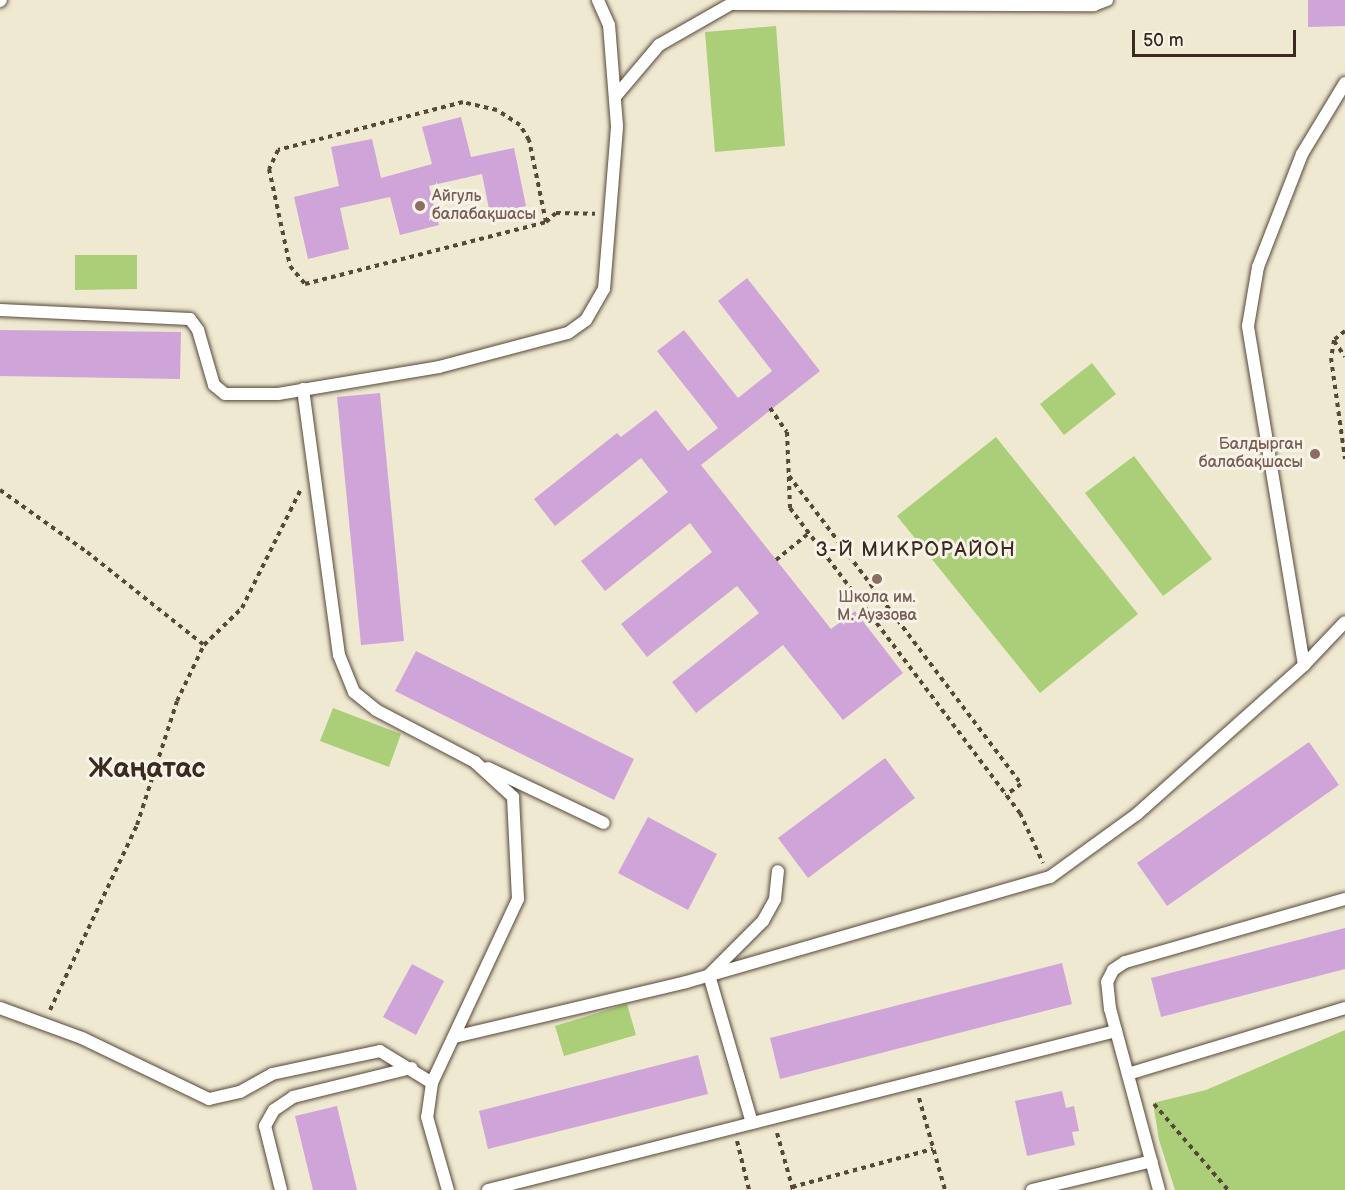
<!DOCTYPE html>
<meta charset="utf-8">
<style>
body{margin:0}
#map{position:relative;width:1345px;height:1190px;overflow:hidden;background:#efe9d1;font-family:"Balsamiq Sans",sans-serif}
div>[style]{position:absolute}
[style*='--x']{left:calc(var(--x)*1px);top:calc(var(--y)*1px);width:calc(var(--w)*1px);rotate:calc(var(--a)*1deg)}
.green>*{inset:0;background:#aacf78}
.building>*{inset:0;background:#cfa5d9}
.path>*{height:4px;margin-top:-2px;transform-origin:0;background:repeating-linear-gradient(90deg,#564739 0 4.5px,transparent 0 9px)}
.roads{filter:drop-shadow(0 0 2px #564739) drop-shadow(0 0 2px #564739)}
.service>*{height:12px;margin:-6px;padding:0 6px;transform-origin:6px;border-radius:6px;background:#fff}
.dots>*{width:16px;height:16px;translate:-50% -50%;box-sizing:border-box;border:3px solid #f7f3e8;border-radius:50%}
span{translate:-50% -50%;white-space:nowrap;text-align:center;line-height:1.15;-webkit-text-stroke:6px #f7f3e8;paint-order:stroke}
.education-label{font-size:16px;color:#785e54}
.left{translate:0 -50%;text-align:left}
.right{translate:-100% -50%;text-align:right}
.quarter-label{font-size:20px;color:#3b2a1e;letter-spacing:1.5px}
.town-label{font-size:28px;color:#3b2a1e;font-weight:700}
.scale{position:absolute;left:1132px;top:30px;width:164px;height:27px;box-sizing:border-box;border:3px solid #3b2a1e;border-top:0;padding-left:8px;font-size:18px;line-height:21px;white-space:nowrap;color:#3b2a1e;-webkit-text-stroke:4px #f7f3e8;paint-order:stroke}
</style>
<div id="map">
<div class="green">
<i style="clip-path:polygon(776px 26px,785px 146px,715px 152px,705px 32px)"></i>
<i style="clip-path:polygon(75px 255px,137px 255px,137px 289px,75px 290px)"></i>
<i style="clip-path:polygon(1092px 363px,1116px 394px,1064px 435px,1040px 404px)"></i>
<i style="clip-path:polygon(996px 437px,1138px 614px,1040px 693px,897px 516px)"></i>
<i style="clip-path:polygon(1134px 456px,1212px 559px,1163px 596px,1085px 493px)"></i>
<i style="clip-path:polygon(333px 708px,401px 734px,389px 767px,320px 741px)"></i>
<i style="clip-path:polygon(627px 1004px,636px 1035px,564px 1056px,555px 1026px)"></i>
<i style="clip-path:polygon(1345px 1030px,1345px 1190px,1175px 1190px,1159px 1140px,1153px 1103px,1206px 1090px)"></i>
</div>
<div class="building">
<i style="clip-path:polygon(1308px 0,1345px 0,1345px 26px,1308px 27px)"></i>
<i style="clip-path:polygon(461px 117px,471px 157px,514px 148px,526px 206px,490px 214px,482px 174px,429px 186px,439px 225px,400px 235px,390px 197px,340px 208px,349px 249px,308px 259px,294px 197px,339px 186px,331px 147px,372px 139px,381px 178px,432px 164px,422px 127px)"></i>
<i style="clip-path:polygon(747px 278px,820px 371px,701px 465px,831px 629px,855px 611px,903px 673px,843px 720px,783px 645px,696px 713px,672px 682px,759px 613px,737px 586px,647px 657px,621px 624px,712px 552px,690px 523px,605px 591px,581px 561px,668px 492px,641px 458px,555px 526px,534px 499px,617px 433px,621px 437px,656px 410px,688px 451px,718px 428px,657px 351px,684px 330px,738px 398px,772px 371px,718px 301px)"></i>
<i style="clip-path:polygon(0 330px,181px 332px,180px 379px,0 376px)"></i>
<i style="clip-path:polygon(380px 393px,404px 641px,361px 645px,337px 397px)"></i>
<i style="clip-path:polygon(416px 651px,634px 759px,614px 800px,395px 691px)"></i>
<i style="clip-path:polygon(1309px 742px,1339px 785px,1167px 906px,1137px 863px)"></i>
<i style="clip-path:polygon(885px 758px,915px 798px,808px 878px,778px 838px)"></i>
<i style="clip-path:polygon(648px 817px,717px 854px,688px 910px,618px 873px)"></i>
<i style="clip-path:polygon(1345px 928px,1345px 969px,1161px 1017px,1151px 978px)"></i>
<i style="clip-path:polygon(1062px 963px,1072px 1004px,780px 1079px,770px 1038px)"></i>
<i style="clip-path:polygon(412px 964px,444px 981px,416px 1035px,383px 1017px)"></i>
<i style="clip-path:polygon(698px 1055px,708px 1094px,488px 1149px,479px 1111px)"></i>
<i style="clip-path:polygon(1062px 1091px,1066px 1108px,1074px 1106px,1079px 1131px,1072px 1132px,1075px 1145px,1027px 1156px,1015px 1101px)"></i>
<i style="clip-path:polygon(337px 1106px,357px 1190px,313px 1190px,295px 1116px)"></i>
</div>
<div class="path">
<i style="--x:546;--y:222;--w:84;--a:-101.7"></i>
<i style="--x:529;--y:140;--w:17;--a:-121"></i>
<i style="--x:520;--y:125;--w:27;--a:-147"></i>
<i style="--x:497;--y:110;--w:35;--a:-167"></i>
<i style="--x:463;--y:102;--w:191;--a:165.5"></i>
<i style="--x:278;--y:150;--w:21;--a:115"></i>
<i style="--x:269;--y:169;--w:99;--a:77.8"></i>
<i style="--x:290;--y:266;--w:23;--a:50"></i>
<i style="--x:305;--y:284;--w:249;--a:-14.4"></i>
<i style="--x:546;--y:222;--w:13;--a:-42"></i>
<i style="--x:556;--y:213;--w:39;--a:1"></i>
<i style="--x:1345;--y:331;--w:14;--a:141"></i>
<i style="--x:1334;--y:340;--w:18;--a:99"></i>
<i style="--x:1331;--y:358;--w:102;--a:82.1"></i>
<i style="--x:1334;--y:341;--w:19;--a:55"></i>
<i style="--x:770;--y:408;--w:29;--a:55"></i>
<i style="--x:787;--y:432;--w:76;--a:87.7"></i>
<i style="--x:790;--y:508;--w:382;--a:53"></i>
<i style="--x:1020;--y:813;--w:55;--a:65.3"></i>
<i style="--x:789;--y:476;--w:386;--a:53"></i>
<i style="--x:1021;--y:784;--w:19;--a:144"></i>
<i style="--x:0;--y:490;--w:107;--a:35.5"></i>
<i style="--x:87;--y:552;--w:149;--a:38.5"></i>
<i style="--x:776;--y:560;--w:43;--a:-39.3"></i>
<i style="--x:50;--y:1010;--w:204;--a:-64.8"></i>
<i style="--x:137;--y:825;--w:130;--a:-72.1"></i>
<i style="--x:177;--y:701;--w:62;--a:-64.3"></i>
<i style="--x:204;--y:645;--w:53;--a:-44.2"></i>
<i style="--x:242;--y:608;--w:131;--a:-63.6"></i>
<i style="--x:919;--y:1098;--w:96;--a:74.2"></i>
<i style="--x:1154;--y:1104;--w:113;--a:49.3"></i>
<i style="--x:777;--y:1133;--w:59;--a:74.3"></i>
<i style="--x:737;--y:1141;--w:50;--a:76.2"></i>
<i style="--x:792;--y:1187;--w:146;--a:-15.1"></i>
</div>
<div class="roads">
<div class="service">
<i style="--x:0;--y:1;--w:1;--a:-45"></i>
<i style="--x:615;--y:97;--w:68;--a:-49.8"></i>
<i style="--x:659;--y:45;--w:83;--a:-29.7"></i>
<i style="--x:731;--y:4;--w:363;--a:0.2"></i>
<i style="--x:1094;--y:5;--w:14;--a:-21"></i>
<i style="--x:0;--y:310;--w:190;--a:2.7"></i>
<i style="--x:190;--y:319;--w:14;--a:54"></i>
<i style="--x:198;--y:330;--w:57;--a:73.8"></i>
<i style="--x:214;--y:385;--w:14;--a:39"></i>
<i style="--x:225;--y:394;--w:53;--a:0"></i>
<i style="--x:278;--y:394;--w:163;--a:-9.5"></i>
<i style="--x:439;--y:367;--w:133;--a:-14.8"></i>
<i style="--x:568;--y:333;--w:22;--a:-36"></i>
<i style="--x:586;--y:320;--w:36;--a:-60"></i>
<i style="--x:604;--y:289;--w:164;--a:-85.4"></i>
<i style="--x:617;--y:126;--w:101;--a:-94.5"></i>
<i style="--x:609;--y:25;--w:27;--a:-114"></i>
<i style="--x:303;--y:389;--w:268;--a:82.3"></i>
<i style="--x:339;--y:655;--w:40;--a:68"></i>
<i style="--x:354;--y:692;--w:28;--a:39"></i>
<i style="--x:376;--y:710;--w:112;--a:27.7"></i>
<i style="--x:475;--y:762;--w:52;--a:42.6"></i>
<i style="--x:513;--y:797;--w:102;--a:87.2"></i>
<i style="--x:518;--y:899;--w:203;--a:115.1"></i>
<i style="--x:432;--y:1083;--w:34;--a:98"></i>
<i style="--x:427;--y:1117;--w:76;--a:74"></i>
<i style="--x:1304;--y:665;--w:344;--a:-99.4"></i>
<i style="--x:1248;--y:326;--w:60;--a:-80.4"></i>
<i style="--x:1258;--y:267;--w:121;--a:-68.7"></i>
<i style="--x:1302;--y:154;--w:83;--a:-58.8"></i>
<i style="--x:488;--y:768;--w:128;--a:25.4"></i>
<i style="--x:0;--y:1008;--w:87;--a:20.1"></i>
<i style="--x:82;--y:1038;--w:141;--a:25.7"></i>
<i style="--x:209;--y:1099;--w:32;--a:-13"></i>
<i style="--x:240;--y:1092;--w:37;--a:-29"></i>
<i style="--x:272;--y:1074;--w:110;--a:-12"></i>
<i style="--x:380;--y:1051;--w:61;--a:31.6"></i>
<i style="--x:454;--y:1037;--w:238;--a:-13.3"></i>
<i style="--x:686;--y:982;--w:379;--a:-16.1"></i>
<i style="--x:1050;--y:877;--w:107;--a:-35.9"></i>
<i style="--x:1137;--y:814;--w:224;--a:-41.7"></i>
<i style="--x:1304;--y:665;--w:59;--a:-46.4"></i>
<i style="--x:1128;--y:1074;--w:227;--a:-16.9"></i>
<i style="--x:752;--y:1123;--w:154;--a:-106.2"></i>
<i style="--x:709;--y:975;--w:76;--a:-45"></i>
<i style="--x:763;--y:921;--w:25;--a:-61"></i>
<i style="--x:775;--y:899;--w:28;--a:-84"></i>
<i style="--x:281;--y:1190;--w:66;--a:-104"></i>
<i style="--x:265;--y:1126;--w:18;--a:-61"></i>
<i style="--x:274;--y:1110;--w:23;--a:-34"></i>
<i style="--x:293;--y:1097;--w:122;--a:-13.8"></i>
<i style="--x:488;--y:1190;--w:648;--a:-14.21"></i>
<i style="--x:1032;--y:1190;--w:123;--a:-13.6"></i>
<i style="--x:1159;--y:1190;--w:188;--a:-105.1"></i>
<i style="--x:1110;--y:1009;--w:27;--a:-96"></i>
<i style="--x:1107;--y:982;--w:13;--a:-63"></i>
<i style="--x:1113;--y:970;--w:14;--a:-34"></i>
<i style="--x:1125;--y:962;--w:229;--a:-16"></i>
</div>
</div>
<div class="dots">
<i style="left:420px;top:206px;background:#8d6e63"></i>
<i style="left:1315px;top:454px;background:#8d6e63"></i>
<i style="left:877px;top:579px;background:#8d6e63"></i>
</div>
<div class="education-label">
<span class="left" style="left:432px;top:206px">Айгуль<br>балабақшасы</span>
<span class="right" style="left:1303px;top:454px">Балдырган<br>балабақшасы</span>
<span style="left:877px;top:607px">Школа им.<br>М. Ауэзова</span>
</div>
<div class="quarter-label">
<span style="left:916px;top:550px">3-Й МИКРОРАЙОН</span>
</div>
<div class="town-label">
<span style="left:147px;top:769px">Жаңатас</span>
</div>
<div class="scale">50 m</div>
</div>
